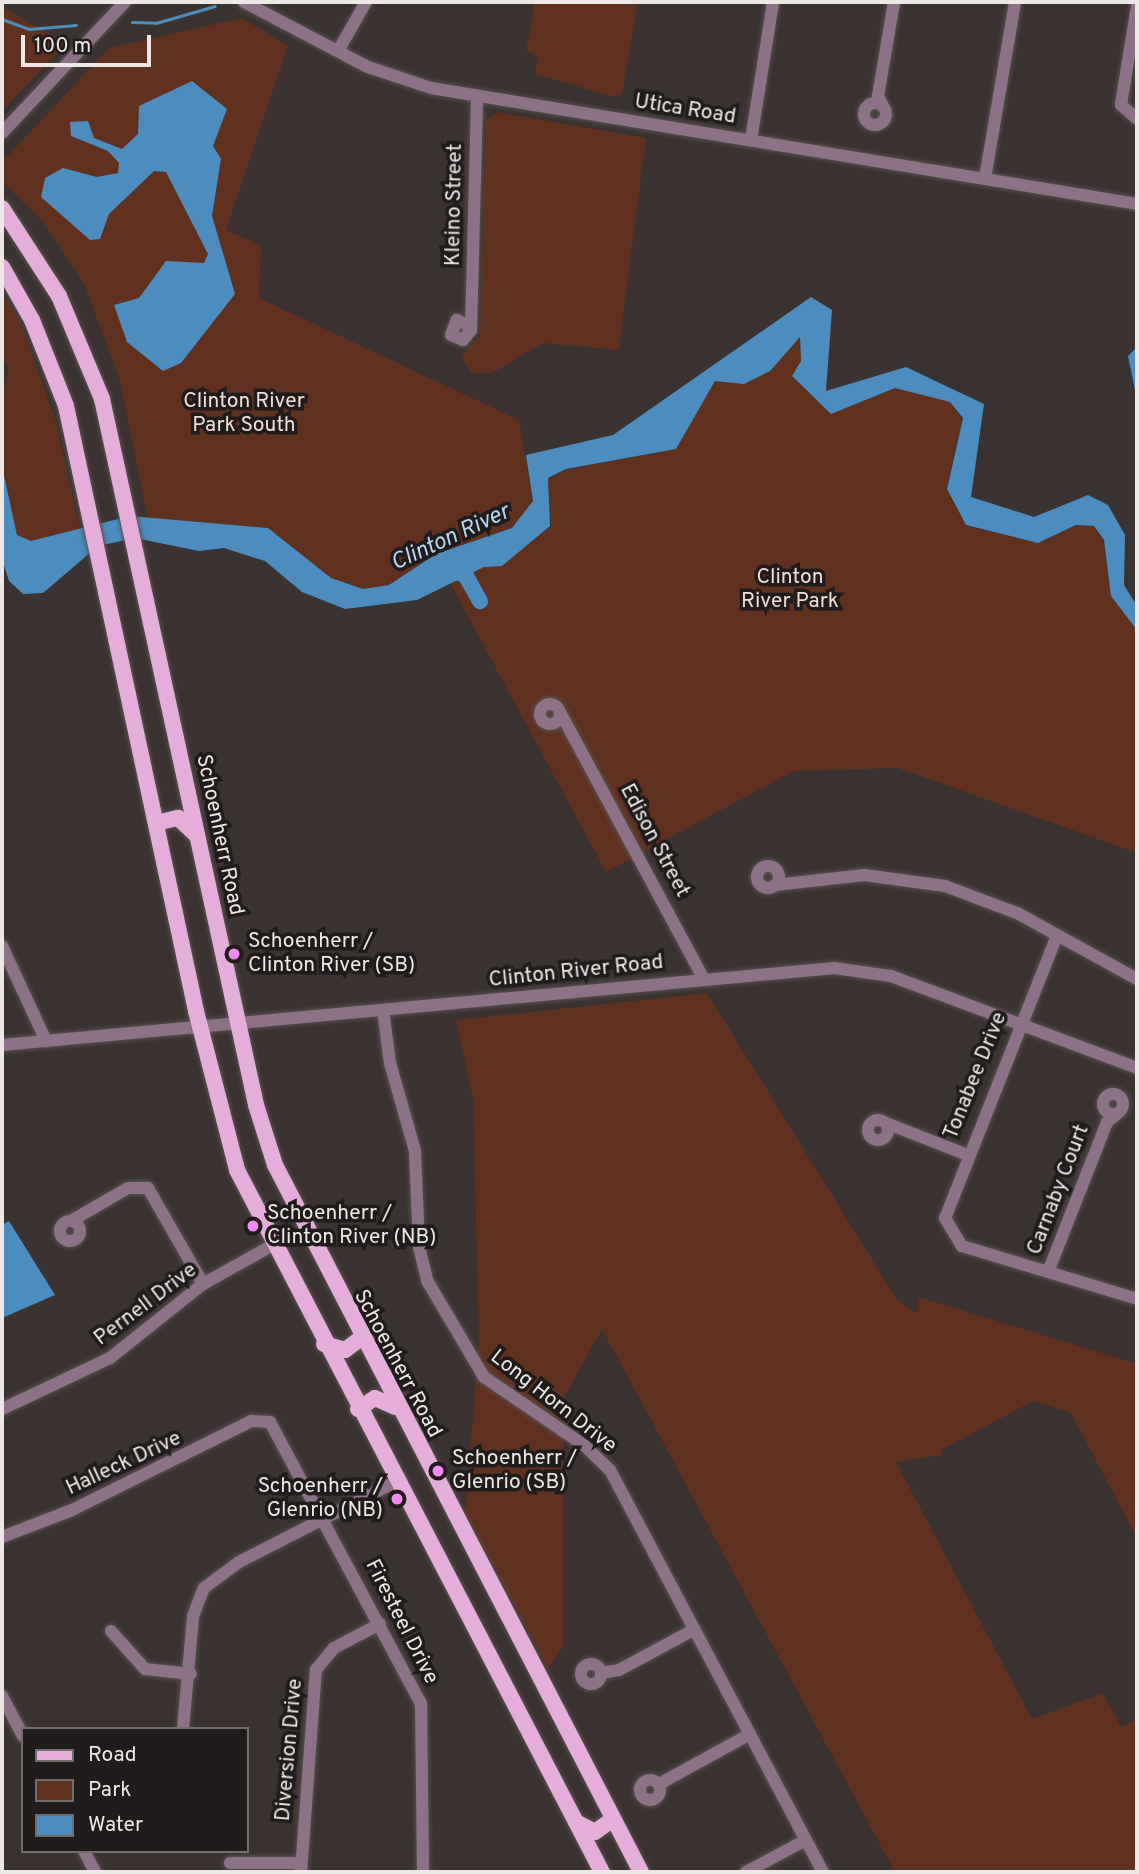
<!DOCTYPE html>
<style>
body{margin:0}
#map{position:relative;width:1139px;height:1874px;overflow:hidden;background:#3a3331;font-family:Overpass,sans-serif}
div>[style]{position:absolute}
[style*='--x']{left:calc(var(--x)*1px);top:calc(var(--y)*1px);width:calc(var(--w)*1px);rotate:calc(var(--a)*1deg)}
.green>*{inset:0;background:#613120}
.water>*{inset:0;background:#4c8cbf}
.stream>*{height:2.5px;margin:-1.25px;padding:0 1.25px;transform-origin:1.25px;border-radius:1.25px;background:#4c8cbf}
.river>*{height:16px;margin:-8px;padding:0 8px;transform-origin:8px;border-radius:8px;background:#4c8cbf}
.roads{filter:drop-shadow(0 0 2px #57504e) drop-shadow(0 0 2px #57504e)}
.minor>*{height:12px;margin:-6px;padding:0 6px;transform-origin:6px;border-radius:6px;background:#8d7287}
.minor>.ring{margin:-6px;padding:0;box-sizing:content-box;background:none;border:12px solid #8d7287;border-radius:50%}
.major>*{height:16px;margin:-8px;padding:0 8px;transform-origin:8px;border-radius:8px;background:#e5add9}
.dots>*{width:19px;height:19px;translate:-50% -50%;box-sizing:border-box;border:4px solid #1f1c1b;border-radius:50%}
span{translate:-50% -50%;white-space:nowrap;text-align:center;line-height:1.15;-webkit-text-stroke:7px #1f1c1b;paint-order:stroke}
.street-label{font-size:21px;color:#ede8e6}
.park-label{font-size:21px;color:#f3ded6}
.poi-label{font-size:21px;color:#ede8e6}
.left{translate:0 -50%;text-align:left}
.right{translate:-100% -50%;text-align:right}
.water-label{font-size:23px;color:#b6d6f3;font-style:italic}
.frame{position:absolute;inset:0;border:4px solid #ede8e6;pointer-events:none}
.legend{position:absolute;left:21px;top:1727px;width:228px;height:126px;box-sizing:border-box;background:#1f1c1b;border:2px solid #716e6c;margin:0;padding:9px 12px;list-style:none;font-size:21px;color:#ede8e6}
.legend li{display:flex;align-items:center;gap:14px;height:35px}
.legend b{width:35px;border:2px solid #716e6c}
.scale{position:absolute;left:21px;top:35px;width:130px;height:32px;box-sizing:border-box;border:4px solid #ede8e6;border-top:0;padding-left:9px;font-size:21px;line-height:24px;white-space:nowrap;color:#ede8e6;-webkit-text-stroke:5px #1f1c1b;paint-order:stroke}
</style>
<div id="map">
<div class="green">
<i style="clip-path:polygon(535px 2px,638px 2px,622px 94px,613px 97px,535px 74px,538px 57px,526px 50px)"></i>
<i style="clip-path:polygon(2px 7px,67px 43px,2px 111px)"></i>
<i style="clip-path:polygon(242px 18px,288px 46px,226px 230px,261px 245px,259px 298px,519px 420px,533px 501px,512px 528px,436px 554px,389px 585px,363px 589px,331px 578px,268px 528px,148px 519px,120px 381px,84px 283px,45px 224px,2px 181px,2px 162px,109px 48px)"></i>
<i style="clip-path:polygon(497px 112px,646px 138px,619px 350px,543px 343px,492px 373px,472px 373px,461px 356px,480px 336px,486px 120px)"></i>
<i style="clip-path:polygon(2px 293px,18px 316px,55px 418px,80px 529px,64px 538px,31px 541px,17px 535px,2px 466px,2px 396px,9px 369px,2px 355px)"></i>
<i style="clip-path:polygon(800px 337px,801px 361px,792px 377px,831px 414px,895px 388px,950px 402px,962px 419px,946px 489px,966px 526px,1038px 543px,1077px 525px,1094px 526px,1104px 542px,1111px 595px,1137px 630px,1137px 853px,898px 768px,794px 771px,606px 872px,450px 583px,484px 566px,502px 565px,551px 526px,548px 480px,566px 470px,676px 449px,715px 380px,744px 384px,770px 371px)"></i>
<i style="clip-path:polygon(707px 993px,896px 1298px,917px 1314px,919px 1297px,1137px 1364px,1137px 1538px,1071px 1413px,1033px 1401px,941px 1450px,942px 1455px,896px 1462px,1032px 1719px,1103px 1693px,1121px 1727px,1137px 1719px,1137px 1872px,895px 1872px,602px 1329px,563px 1399px,563px 1647px,548px 1668px,465px 1512px,479px 1341px,473px 1099px,456px 1020px)"></i>
</div>
<div class="water">
<i style="clip-path:polygon(192px 81px,227px 109px,213px 146px,221px 159px,212px 216px,235px 294px,181px 363px,163px 371px,127px 342px,114px 305px,139px 298px,166px 261px,204px 263px,208px 254px,166px 172px,154px 171px,109px 214px,100px 239px,90px 240px,41px 197px,45px 178px,63px 168px,97px 177px,118px 173px,119px 163px,108px 151px,71px 136px,70px 122px,88px 121px,94px 138px,122px 149px,138px 134px,139px 106px)"></i>
<i style="clip-path:polygon(811px 297px,832px 310px,826px 391px,906px 367px,984px 404px,971px 497px,1034px 517px,1088px 495px,1108px 505px,1125px 535px,1124px 585px,1137px 606px,1137px 630px,1111px 596px,1104px 540px,1094px 526px,1076px 525px,1038px 543px,966px 525px,947px 489px,963px 418px,950px 402px,895px 388px,831px 414px,792px 376px,801px 361px,800px 337px,770px 371px,744px 384px,715px 381px,676px 449px,566px 469px,548px 478px,550px 526px,502px 566px,484px 567px,417px 600px,345px 609px,302px 592px,265px 561px,224px 548px,199px 551px,135px 538px,98px 546px,43px 593px,23px 594px,9px 581px,2px 559px,2px 466px,17px 535px,31px 541px,130px 516px,268px 528px,331px 578px,363px 589px,389px 585px,436px 554px,512px 528px,533px 501px,526px 455px,613px 435px)"></i>
<i style="clip-path:polygon(1137px 347px,1137px 400px,1128px 356px)"></i>
<i style="clip-path:polygon(9px 1221px,55px 1295px,2px 1318px,2px 1225px)"></i>
</div>
<div class="stream">
<i style="--x:2;--y:19;--w:29;--a:20"></i>
<i style="--x:29;--y:29;--w:47;--a:-4.9"></i>
<i style="--x:132;--y:22;--w:24;--a:2"></i>
<i style="--x:156;--y:23;--w:61;--a:-16.1"></i>
</div>
<div class="river">
<i style="--x:448;--y:566;--w:21;--a:29"></i>
<i style="--x:466;--y:576;--w:29;--a:61"></i>
</div>
<div class="roads">
<div class="minor">
<i style="--x:244;--y:2;--w:140;--a:27.7"></i>
<i style="--x:368;--y:67;--w:66;--a:18.4"></i>
<i style="--x:431;--y:88;--w:715;--a:9.33"></i>
<i style="--x:1137;--y:6;--w:100;--a:99.2"></i>
<i style="--x:1121;--y:105;--w:21;--a:41"></i>
<i style="--x:338;--y:51;--w:56;--a:-60.3"></i>
<i class="ring" style="left:864px;top:103px;width:10px;height:10px"></i>
<i style="--x:883;--y:106;--w:11;--a:-117"></i>
<i style="--x:878;--y:96;--w:95;--a:-80.3"></i>
<i style="--x:2;--y:133;--w:180;--a:-46.8"></i>
<i style="--x:751;--y:140;--w:140;--a:-80.9"></i>
<i style="--x:985;--y:178;--w:179;--a:-80.3"></i>
<i style="--x:471;--y:327;--w:16;--a:-153"></i>
<i style="--x:457;--y:320;--w:16;--a:112"></i>
<i style="--x:451;--y:335;--w:13;--a:23"></i>
<i style="--x:463;--y:340;--w:13;--a:-51"></i>
<i style="--x:471;--y:330;--w:234;--a:-88.5"></i>
<i class="ring" style="left:540px;top:704px;width:8px;height:8px"></i>
<i style="--x:560;--y:712;--w:302;--a:61.7"></i>
<i class="ring" style="left:757px;top:866px;width:10px;height:10px"></i>
<i style="--x:775;--y:885;--w:90;--a:-6.4"></i>
<i style="--x:864;--y:875;--w:82;--a:7.7"></i>
<i style="--x:945;--y:886;--w:77;--a:20.6"></i>
<i style="--x:1017;--y:913;--w:137;--a:28.8"></i>
<i style="--x:1056;--y:938;--w:301;--a:111.6"></i>
<i style="--x:945;--y:1218;--w:33;--a:59"></i>
<i style="--x:962;--y:1246;--w:183;--a:16.8"></i>
<i style="--x:2;--y:946;--w:105;--a:65.1"></i>
<i style="--x:383;--y:1010;--w:53;--a:82.5"></i>
<i style="--x:390;--y:1063;--w:91;--a:74.1"></i>
<i style="--x:415;--y:1151;--w:96;--a:87.6"></i>
<i style="--x:419;--y:1247;--w:36;--a:76"></i>
<i style="--x:428;--y:1282;--w:110;--a:59.5"></i>
<i style="--x:484;--y:1377;--w:122;--a:34.3"></i>
<i style="--x:585;--y:1446;--w:35;--a:44"></i>
<i style="--x:610;--y:1470;--w:455;--a:62.1"></i>
<i style="--x:2;--y:1045;--w:836;--a:-5.29"></i>
<i style="--x:834;--y:968;--w:58;--a:8"></i>
<i style="--x:891;--y:976;--w:263;--a:20.5"></i>
<i class="ring" style="left:1103px;top:1094px;width:8px;height:8px"></i>
<i class="ring" style="left:868px;top:1120px;width:8px;height:8px"></i>
<i style="--x:886;--y:1123;--w:85;--a:21.4"></i>
<i class="ring" style="left:60px;top:1221px;width:8px;height:8px"></i>
<i style="--x:71;--y:1221;--w:66;--a:-30.1"></i>
<i style="--x:128;--y:1188;--w:20;--a:0"></i>
<i style="--x:148;--y:1188;--w:111;--a:60.2"></i>
<i style="--x:1048;--y:1272;--w:161;--a:-68.5"></i>
<i style="--x:1107;--y:1122;--w:13;--a:-39"></i>
<i style="--x:2;--y:1409;--w:119;--a:-25.3"></i>
<i style="--x:110;--y:1358;--w:119;--a:-38.5"></i>
<i style="--x:203;--y:1284;--w:80;--a:-29.1"></i>
<i style="--x:2;--y:1537;--w:75;--a:-21.1"></i>
<i style="--x:72;--y:1510;--w:200;--a:-26.4"></i>
<i style="--x:251;--y:1421;--w:19;--a:3"></i>
<i style="--x:270;--y:1422;--w:320;--a:61.8"></i>
<i style="--x:421;--y:1704;--w:168;--a:89.3"></i>
<i style="--x:111;--y:1631;--w:51;--a:48.2"></i>
<i style="--x:145;--y:1669;--w:46;--a:6.2"></i>
<i class="ring" style="left:581px;top:1664px;width:8px;height:8px"></i>
<i style="--x:601;--y:1673;--w:18;--a:-9"></i>
<i style="--x:619;--y:1670;--w:86;--a:-28.3"></i>
<i style="--x:2;--y:1696;--w:45;--a:62.3"></i>
<i style="--x:183;--y:1729;--w:113;--a:-84.9"></i>
<i style="--x:193;--y:1616;--w:30;--a:-69"></i>
<i style="--x:204;--y:1588;--w:44;--a:-36.6"></i>
<i style="--x:239;--y:1562;--w:178;--a:-27.1"></i>
<i class="ring" style="left:640px;top:1780px;width:8px;height:8px"></i>
<i style="--x:659;--y:1784;--w:104;--a:-28.8"></i>
<i style="--x:84;--y:1851;--w:24;--a:62"></i>
<i style="--x:230;--y:1863;--w:71;--a:0"></i>
<i style="--x:301;--y:1872;--w:203;--a:-85.8"></i>
<i style="--x:316;--y:1670;--w:28;--a:-51"></i>
<i style="--x:334;--y:1648;--w:52;--a:-27.6"></i>
<i style="--x:746;--y:1872;--w:68;--a:-28.1"></i>
</div>
<div class="major">
<i style="--x:2;--y:208;--w:105;--a:57.1"></i>
<i style="--x:59;--y:296;--w:112;--a:67.3"></i>
<i style="--x:102;--y:399;--w:723;--a:77.69"></i>
<i style="--x:256;--y:1105;--w:63;--a:72.4"></i>
<i style="--x:275;--y:1165;--w:796;--a:62.63"></i>
<i style="--x:2;--y:267;--w:61;--a:60.5"></i>
<i style="--x:32;--y:320;--w:92;--a:68.4"></i>
<i style="--x:66;--y:406;--w:619;--a:77.87"></i>
<i style="--x:196;--y:1011;--w:164;--a:75.5"></i>
<i style="--x:237;--y:1170;--w:791;--a:62.53"></i>
<i style="--x:156;--y:823;--w:23;--a:-13"></i>
<i style="--x:178;--y:818;--w:26;--a:43"></i>
<i style="--x:324;--y:1344;--w:22;--a:16"></i>
<i style="--x:345;--y:1350;--w:19;--a:-36"></i>
<i style="--x:358;--y:1409;--w:20;--a:-33"></i>
<i style="--x:375;--y:1398;--w:22;--a:24"></i>
<i style="--x:576;--y:1822;--w:21;--a:28"></i>
<i style="--x:595;--y:1832;--w:22;--a:-36"></i>
</div>
</div>
<div class="dots">
<i style="left:234px;top:954px;background:#f18af4"></i>
<i style="left:253px;top:1226px;background:#f18af4"></i>
<i style="left:438px;top:1471px;background:#f18af4"></i>
<i style="left:397px;top:1499px;background:#f18af4"></i>
</div>
<div class="street-label">
<span style="left:685px;top:110px;rotate:9deg">Utica Road</span>
<span style="left:455px;top:205px;rotate:-89deg">Kleino Street</span>
<span style="left:219px;top:835px;rotate:78deg">Schoenherr Road</span>
<span style="left:654px;top:841px;rotate:62deg">Edison Street</span>
<span style="left:576px;top:972px;rotate:-6deg">Clinton River Road</span>
<span style="left:976px;top:1076px;rotate:-68deg">Tonabee Drive</span>
<span style="left:1059px;top:1190px;rotate:-69deg">Carnaby Court</span>
<span style="left:146px;top:1305px;rotate:-37deg">Pernell Drive</span>
<span style="left:397px;top:1364px;rotate:62deg">Schoenherr Road</span>
<span style="left:553px;top:1402px;rotate:38deg">Long Horn Drive</span>
<span style="left:124px;top:1464px;rotate:-25deg">Halleck Drive</span>
<span style="left:401px;top:1622px;rotate:63deg">Firesteel Drive</span>
<span style="left:290px;top:1750px;rotate:-85deg">Diversion Drive</span>
</div>
<div class="park-label">
<span style="left:244px;top:414px">Clinton River<br>Park South</span>
<span style="left:790px;top:590px">Clinton<br>River Park</span>
</div>
<div class="poi-label">
<span class="left" style="left:248px;top:954px">Schoenherr /<br>Clinton River (SB)</span>
<span class="left" style="left:267px;top:1226px">Schoenherr /<br>Clinton River (NB)</span>
<span class="left" style="left:452px;top:1471px">Schoenherr /<br>Glenrio (SB)</span>
<span class="right" style="left:383px;top:1499px">Schoenherr /<br>Glenrio (NB)</span>
</div>
<div class="water-label">
<span style="left:451px;top:539px;rotate:-25deg">Clinton River</span>
</div>
<div class="frame"></div>
<ul class="legend">
<li><b style="height:9px;background:#e5add9"></b>Road</li>
<li><b style="height:19px;background:#613120"></b>Park</li>
<li><b style="height:19px;background:#4c8cbf"></b>Water</li>
</ul>
<div class="scale">100 m</div>
</div>
